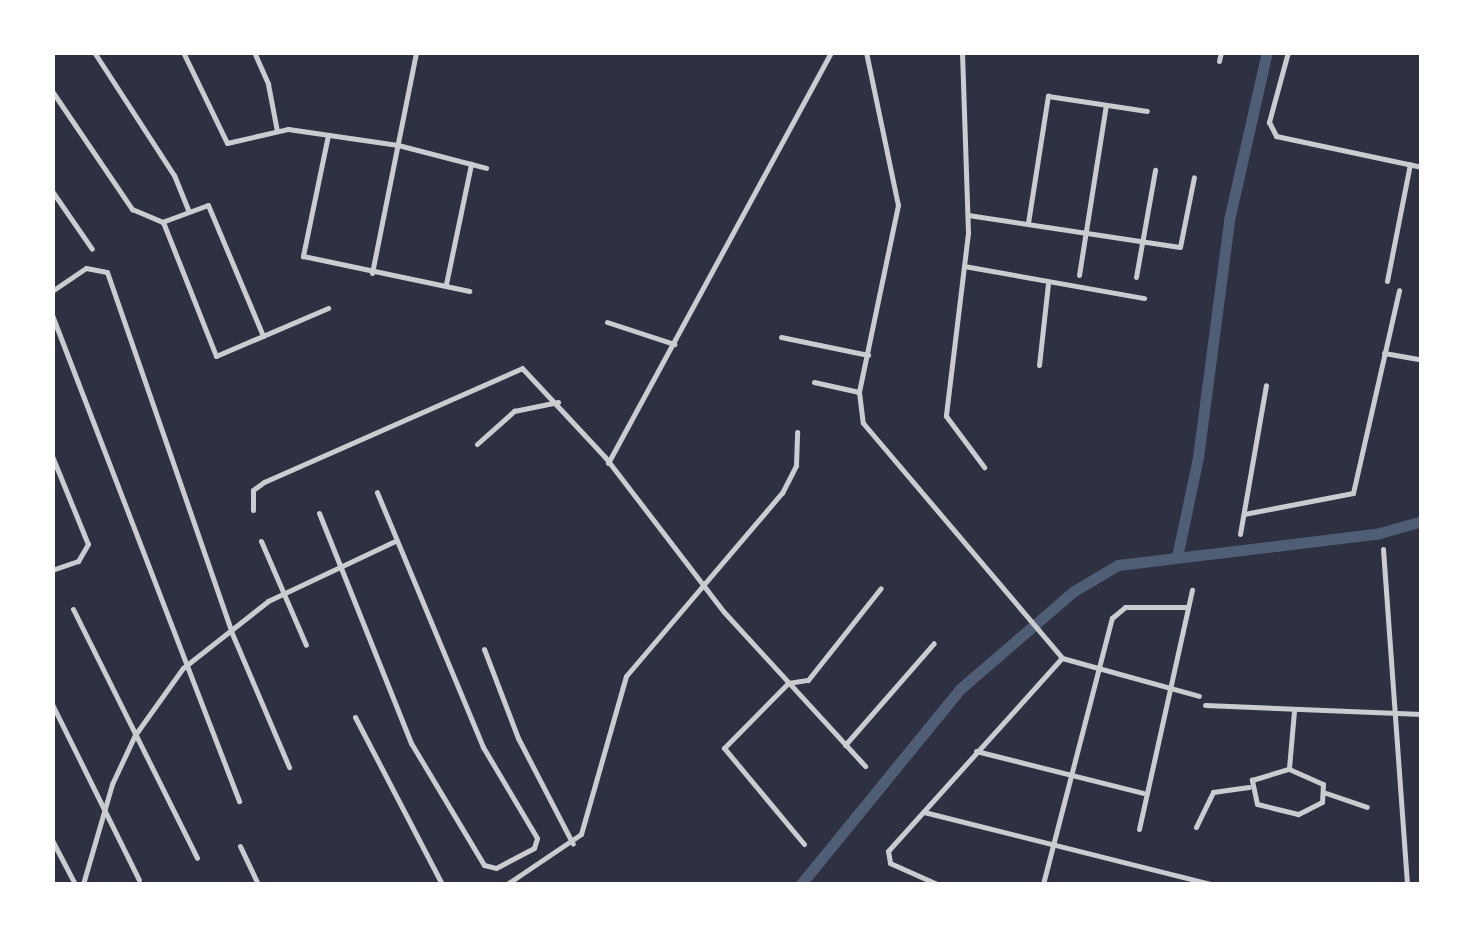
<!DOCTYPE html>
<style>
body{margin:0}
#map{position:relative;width:1474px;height:937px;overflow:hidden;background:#2d3142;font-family:Barlow,sans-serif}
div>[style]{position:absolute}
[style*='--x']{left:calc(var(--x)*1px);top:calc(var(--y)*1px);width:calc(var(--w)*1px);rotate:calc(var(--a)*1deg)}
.canal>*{height:11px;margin:-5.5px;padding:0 5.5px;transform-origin:5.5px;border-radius:5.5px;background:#4f5d75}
.minor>*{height:5px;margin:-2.5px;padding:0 2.5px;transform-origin:2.5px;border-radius:2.5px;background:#caccd0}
span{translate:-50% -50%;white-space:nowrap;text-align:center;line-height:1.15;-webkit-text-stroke:10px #fff;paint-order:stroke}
.frame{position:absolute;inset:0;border:55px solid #fff;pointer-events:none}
</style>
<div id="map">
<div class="canal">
<i style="--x:1177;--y:557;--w:102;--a:-78.1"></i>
<i style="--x:1198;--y:457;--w:239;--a:-82.5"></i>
<i style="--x:1229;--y:220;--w:172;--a:-77.3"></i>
<i style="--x:801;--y:884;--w:252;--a:-50.8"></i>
<i style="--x:960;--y:689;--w:150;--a:-40.7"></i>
<i style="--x:1074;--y:591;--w:51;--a:-30.6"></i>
<i style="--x:1118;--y:565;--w:260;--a:-6.9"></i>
<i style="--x:1376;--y:534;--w:48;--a:-15.8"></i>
</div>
<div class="minor">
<i style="--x:94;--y:52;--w:147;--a:57"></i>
<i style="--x:174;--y:175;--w:38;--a:68"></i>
<i style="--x:183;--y:52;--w:101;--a:64.2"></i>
<i style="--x:227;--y:143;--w:63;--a:-12.9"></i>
<i style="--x:288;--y:129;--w:111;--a:8.3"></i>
<i style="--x:398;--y:145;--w:91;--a:14.6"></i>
<i style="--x:254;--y:52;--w:35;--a:66"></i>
<i style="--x:268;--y:84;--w:48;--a:79.2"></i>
<i style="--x:866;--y:52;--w:156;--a:78.2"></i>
<i style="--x:898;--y:205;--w:191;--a:101.8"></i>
<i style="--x:859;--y:392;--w:31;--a:83"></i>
<i style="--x:863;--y:423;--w:308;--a:49.7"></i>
<i style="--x:1062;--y:658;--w:142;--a:15.5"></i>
<i style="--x:962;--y:52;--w:181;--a:88.1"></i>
<i style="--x:968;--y:233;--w:184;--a:96.9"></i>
<i style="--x:946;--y:416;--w:64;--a:53.3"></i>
<i style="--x:1111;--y:52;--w:32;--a:0"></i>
<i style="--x:1288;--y:52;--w:73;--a:105.2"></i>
<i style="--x:1269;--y:122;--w:16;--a:63"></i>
<i style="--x:1276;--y:136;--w:149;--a:12"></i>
<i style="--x:1219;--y:61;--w:9;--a:-77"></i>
<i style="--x:52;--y:91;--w:143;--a:55.9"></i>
<i style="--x:132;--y:209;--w:33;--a:23"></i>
<i style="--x:162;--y:222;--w:49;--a:-20.3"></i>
<i style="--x:208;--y:205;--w:142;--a:67.2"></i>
<i style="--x:328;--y:135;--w:124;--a:101.7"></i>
<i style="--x:303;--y:256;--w:170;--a:11.9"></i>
<i style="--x:52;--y:191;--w:70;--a:55.4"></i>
<i style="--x:968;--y:215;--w:214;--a:8.6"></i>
<i style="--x:1180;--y:247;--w:71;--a:-78.7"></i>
<i style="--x:163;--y:222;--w:144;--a:68.4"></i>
<i style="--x:216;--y:356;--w:122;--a:-23.2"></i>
<i style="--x:1028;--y:223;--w:129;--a:-81.1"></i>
<i style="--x:1048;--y:96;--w:100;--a:8.6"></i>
<i style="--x:964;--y:266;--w:183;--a:10.1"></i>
<i style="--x:372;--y:273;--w:225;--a:-78.7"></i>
<i style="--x:1079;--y:275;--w:172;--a:-81"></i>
<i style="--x:1136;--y:277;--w:109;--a:-79.9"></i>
<i style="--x:1387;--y:281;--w:119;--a:-78.9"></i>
<i style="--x:446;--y:284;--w:123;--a:-78.2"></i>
<i style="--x:52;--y:291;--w:41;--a:-34.1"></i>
<i style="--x:86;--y:268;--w:21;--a:11"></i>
<i style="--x:107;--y:272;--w:380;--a:70.9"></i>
<i style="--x:231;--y:631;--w:148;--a:66.9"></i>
<i style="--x:52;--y:315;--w:521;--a:68.95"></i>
<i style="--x:607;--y:322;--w:71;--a:18.2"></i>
<i style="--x:781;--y:337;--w:89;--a:11.7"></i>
<i style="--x:1384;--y:353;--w:39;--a:10"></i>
<i style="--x:1039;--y:365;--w:81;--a:-83.7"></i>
<i style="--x:814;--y:382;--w:46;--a:12.5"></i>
<i style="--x:477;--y:444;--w:50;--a:-41.7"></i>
<i style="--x:514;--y:411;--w:45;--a:-11.6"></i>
<i style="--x:52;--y:456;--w:95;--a:67.8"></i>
<i style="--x:88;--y:544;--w:20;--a:120"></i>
<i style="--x:78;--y:561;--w:28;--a:161"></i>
<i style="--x:608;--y:463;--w:468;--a:-61.5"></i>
<i style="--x:253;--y:510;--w:20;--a:-90"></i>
<i style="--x:253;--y:490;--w:14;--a:-36"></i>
<i style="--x:264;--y:482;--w:282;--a:-23.8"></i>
<i style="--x:522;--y:368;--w:122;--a:47"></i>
<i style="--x:605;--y:457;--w:195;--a:52.5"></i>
<i style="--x:724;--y:612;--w:209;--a:47.5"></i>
<i style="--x:319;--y:513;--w:248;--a:68.2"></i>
<i style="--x:411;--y:743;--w:142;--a:59.1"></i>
<i style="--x:484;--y:865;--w:12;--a:14"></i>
<i style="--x:496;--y:868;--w:43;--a:-27.8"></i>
<i style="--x:534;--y:848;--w:10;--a:-73"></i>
<i style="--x:537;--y:838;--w:106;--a:-120.7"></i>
<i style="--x:483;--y:747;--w:276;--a:-112.6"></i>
<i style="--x:1244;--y:514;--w:111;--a:-10.9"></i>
<i style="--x:1353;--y:493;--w:208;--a:-77.2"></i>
<i style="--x:1240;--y:534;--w:151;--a:-80.1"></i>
<i style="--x:261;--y:541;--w:113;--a:66.6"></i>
<i style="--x:1383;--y:549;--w:336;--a:85.9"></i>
<i style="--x:73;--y:609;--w:278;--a:63.5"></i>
<i style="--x:484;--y:649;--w:95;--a:69.1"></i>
<i style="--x:518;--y:738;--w:119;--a:62.6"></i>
<i style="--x:52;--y:704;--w:196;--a:63.7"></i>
<i style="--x:1205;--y:705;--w:217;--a:2.4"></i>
<i style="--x:355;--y:717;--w:188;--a:62.5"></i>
<i style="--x:845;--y:745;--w:135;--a:-48.9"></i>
<i style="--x:976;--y:751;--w:172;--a:14.1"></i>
<i style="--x:1289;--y:768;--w:57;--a:-85"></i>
<i style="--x:1289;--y:769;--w:37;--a:24"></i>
<i style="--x:1323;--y:784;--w:18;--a:93"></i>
<i style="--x:1322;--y:802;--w:27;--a:153"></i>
<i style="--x:1298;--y:814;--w:42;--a:-166.3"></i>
<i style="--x:1257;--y:804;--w:25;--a:-102"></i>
<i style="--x:1252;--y:780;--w:39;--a:-17"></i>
<i style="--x:1326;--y:793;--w:43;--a:18.9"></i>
<i style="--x:924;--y:812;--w:295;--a:14.1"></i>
<i style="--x:1196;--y:827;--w:39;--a:-64"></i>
<i style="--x:1213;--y:792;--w:36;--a:-8"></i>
<i style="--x:1139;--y:829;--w:245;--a:-77.5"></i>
<i style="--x:52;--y:840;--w:50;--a:62.4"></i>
<i style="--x:804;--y:844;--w:125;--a:-129.8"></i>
<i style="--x:724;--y:748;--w:91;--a:-45.4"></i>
<i style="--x:788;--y:683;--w:20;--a:-9"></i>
<i style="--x:808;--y:680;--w:117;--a:-51.6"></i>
<i style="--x:240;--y:846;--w:42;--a:64.7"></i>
<i style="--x:83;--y:884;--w:104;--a:-73.8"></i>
<i style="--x:112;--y:784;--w:54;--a:-64.9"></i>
<i style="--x:135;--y:735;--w:82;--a:-54.4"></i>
<i style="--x:183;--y:668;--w:108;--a:-38.2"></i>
<i style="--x:268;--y:601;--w:140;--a:-25.3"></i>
<i style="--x:507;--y:884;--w:89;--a:-34"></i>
<i style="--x:581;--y:834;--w:164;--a:-74.1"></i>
<i style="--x:626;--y:676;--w:240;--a:-49.6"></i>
<i style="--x:782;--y:493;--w:31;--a:-63"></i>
<i style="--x:796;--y:465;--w:33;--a:-88"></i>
<i style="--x:937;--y:884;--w:51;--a:-155.9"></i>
<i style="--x:890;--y:863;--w:12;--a:-99"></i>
<i style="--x:888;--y:851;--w:260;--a:-48"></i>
<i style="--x:1043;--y:884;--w:275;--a:-75.5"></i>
<i style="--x:1112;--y:618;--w:17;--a:-40"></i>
<i style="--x:1125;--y:607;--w:63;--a:0"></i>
</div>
<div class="frame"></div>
</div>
